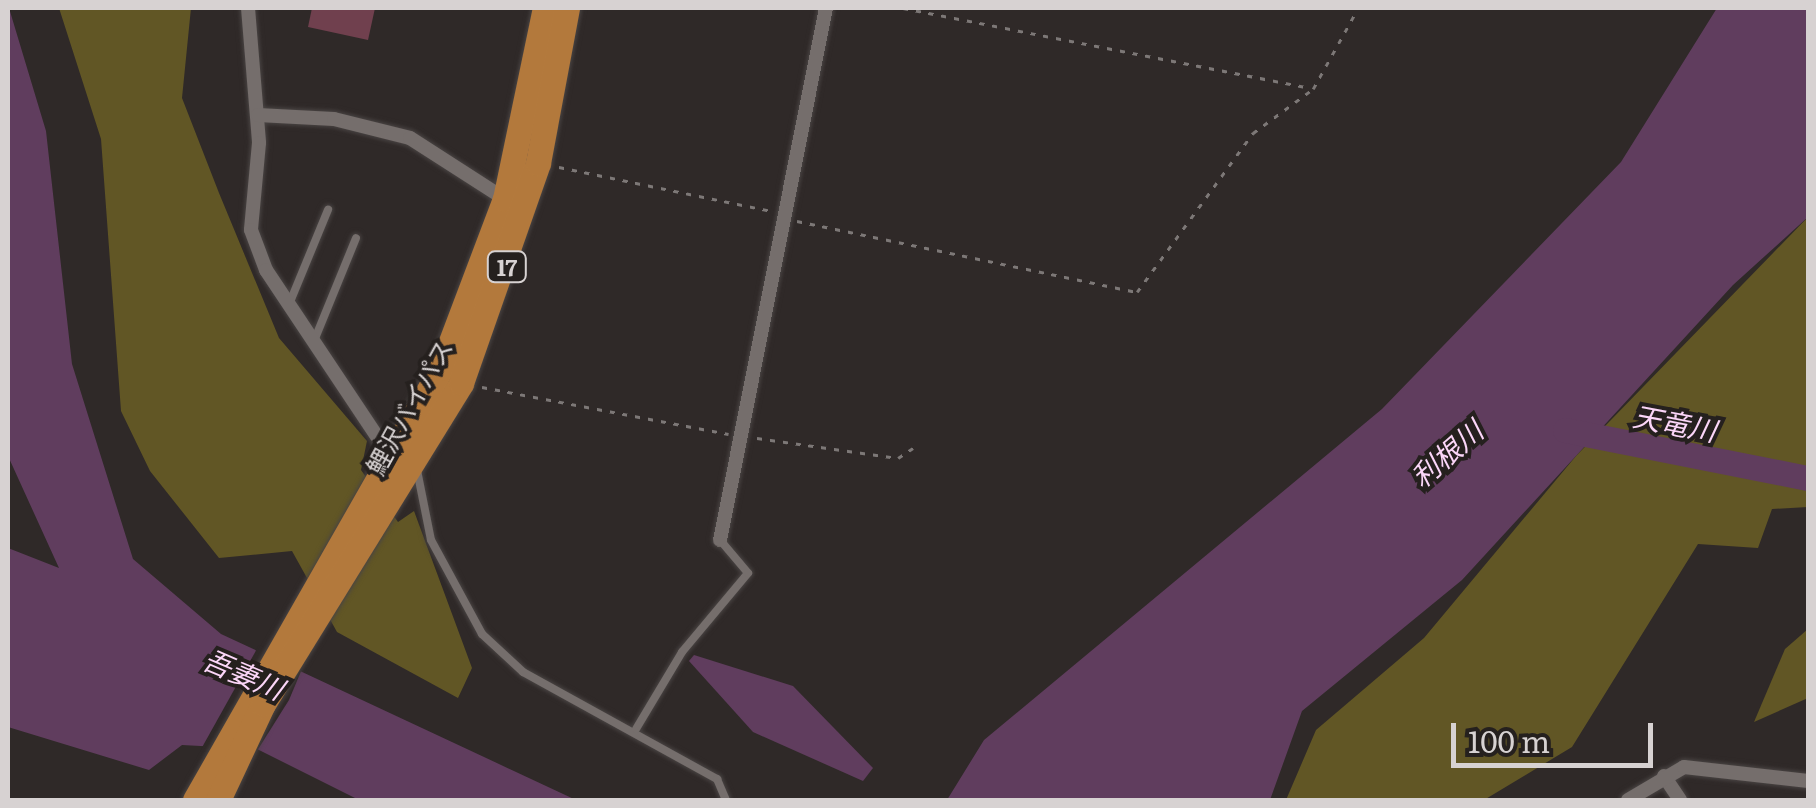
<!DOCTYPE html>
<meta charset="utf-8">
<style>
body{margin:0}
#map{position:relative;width:1816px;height:808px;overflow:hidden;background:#2f2928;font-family:Literata,"Noto Sans JP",serif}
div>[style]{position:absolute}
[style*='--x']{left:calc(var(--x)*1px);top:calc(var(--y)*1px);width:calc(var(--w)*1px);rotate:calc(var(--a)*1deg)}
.forest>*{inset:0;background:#615625}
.water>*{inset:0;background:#603d5e}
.pier>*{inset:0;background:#2f2928}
.river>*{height:25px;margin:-12.5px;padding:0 12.5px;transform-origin:12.5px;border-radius:12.5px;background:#603d5e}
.building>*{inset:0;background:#70404e}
.path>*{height:2.5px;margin-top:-1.25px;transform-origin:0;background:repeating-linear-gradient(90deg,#7d7877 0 5px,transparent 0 13px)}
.roads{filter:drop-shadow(0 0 2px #494443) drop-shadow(0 0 2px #494443)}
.lane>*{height:8px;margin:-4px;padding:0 4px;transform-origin:4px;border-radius:4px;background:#756e6c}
.street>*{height:14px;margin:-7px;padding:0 7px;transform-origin:7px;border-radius:7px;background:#756e6c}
.highway>*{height:25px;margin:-12.5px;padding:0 12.5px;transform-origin:12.5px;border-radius:12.5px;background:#b3793c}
span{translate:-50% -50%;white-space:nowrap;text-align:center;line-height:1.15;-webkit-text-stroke:8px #25201e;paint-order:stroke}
.shield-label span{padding:2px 8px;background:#25201e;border:2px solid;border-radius:8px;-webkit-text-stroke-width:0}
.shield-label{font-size:22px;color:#d7d2d2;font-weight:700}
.street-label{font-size:25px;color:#d7d2d2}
.water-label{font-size:28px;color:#fbd6f8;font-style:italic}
.frame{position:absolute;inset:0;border:10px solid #d7d2d2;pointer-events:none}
.scale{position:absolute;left:1451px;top:723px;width:202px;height:45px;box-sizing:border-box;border:5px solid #d7d2d2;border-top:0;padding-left:12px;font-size:30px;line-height:35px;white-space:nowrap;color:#d7d2d2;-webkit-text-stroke:8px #25201e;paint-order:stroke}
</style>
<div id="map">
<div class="forest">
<i style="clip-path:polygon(59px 8px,191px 8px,182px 98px,219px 193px,279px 338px,367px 441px,361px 470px,398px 522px,414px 511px,472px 668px,458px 698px,337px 632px,292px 551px,219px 558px,150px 471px,121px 411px,101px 139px)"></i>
<i style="clip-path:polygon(1808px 217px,1808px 507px,1772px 509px,1758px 548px,1698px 544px,1572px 747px,1484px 800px,1286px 800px,1316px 730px,1424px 638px,1576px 456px)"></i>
<i style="clip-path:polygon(1808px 629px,1808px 698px,1754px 722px,1785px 649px)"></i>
</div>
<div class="water">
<i style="clip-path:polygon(9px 8px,46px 131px,72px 364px,133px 559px,221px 634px,576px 800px,359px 800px,257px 749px,182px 745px,149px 770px,8px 727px,8px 548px,59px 568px,8px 456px)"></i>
<i style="clip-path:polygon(1717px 8px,1808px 8px,1808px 217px,1733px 285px,1462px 580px,1302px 711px,1270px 800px,947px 800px,984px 740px,1382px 409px,1621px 162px)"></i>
<i style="clip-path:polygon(694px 655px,793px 686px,873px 768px,863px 781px,753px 732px,689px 661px)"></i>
</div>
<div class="pier">
<i style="clip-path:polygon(259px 645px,304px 664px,289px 700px,255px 754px,200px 751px)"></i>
</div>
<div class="river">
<i style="--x:1565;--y:430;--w:248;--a:11.2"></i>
</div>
<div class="building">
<i style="clip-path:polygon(312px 8px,375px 8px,368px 40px,308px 27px)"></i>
</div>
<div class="path">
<i style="--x:903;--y:8;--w:414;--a:11.1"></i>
<i style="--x:559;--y:167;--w:217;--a:11.7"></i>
<i style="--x:797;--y:221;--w:347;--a:11.8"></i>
<i style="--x:1137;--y:292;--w:197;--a:-53.9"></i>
<i style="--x:1253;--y:133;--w:74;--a:-36.3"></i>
<i style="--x:1313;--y:89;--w:93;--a:-60.9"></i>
<i style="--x:482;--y:387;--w:251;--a:10.8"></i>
<i style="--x:757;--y:438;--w:142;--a:8.1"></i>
<i style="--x:898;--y:458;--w:18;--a:-34"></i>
</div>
<div class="roads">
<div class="lane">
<i style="--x:290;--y:302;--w:100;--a:-67.6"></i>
<i style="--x:314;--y:341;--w:111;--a:-67.8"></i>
<i style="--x:416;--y:465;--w:76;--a:78.7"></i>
<i style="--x:431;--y:540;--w:107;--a:61.5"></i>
<i style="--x:482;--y:634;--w:56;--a:42.8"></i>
<i style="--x:523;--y:672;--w:222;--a:28.9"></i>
<i style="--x:717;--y:779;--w:23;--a:67"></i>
<i style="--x:636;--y:729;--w:90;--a:-59.1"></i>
<i style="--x:682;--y:652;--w:103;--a:-50.1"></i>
<i style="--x:748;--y:573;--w:43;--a:-130.3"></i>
</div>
<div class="street">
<i style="--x:248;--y:8;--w:135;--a:85.3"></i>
<i style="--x:259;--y:143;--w:87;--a:95.3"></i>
<i style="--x:251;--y:230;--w:43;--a:69.4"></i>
<i style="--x:266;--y:270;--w:227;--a:56.3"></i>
<i style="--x:258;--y:115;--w:76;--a:3"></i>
<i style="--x:334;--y:119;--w:78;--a:14"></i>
<i style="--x:410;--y:138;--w:113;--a:32.7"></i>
<i style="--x:720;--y:540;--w:542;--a:-78.73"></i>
<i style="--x:1664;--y:776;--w:29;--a:56"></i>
<i style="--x:1628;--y:800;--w:65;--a:-30.5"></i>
<i style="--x:1684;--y:767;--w:125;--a:6.4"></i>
</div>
<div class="highway">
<i style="--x:195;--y:800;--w:497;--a:-60.3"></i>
<i style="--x:441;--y:368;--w:181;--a:-69.3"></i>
<i style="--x:505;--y:199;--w:195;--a:-78.2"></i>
<i style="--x:218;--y:800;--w:106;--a:-64.9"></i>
<i style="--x:263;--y:704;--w:377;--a:-58.3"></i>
<i style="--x:461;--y:383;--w:233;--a:-70.7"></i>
<i style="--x:538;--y:163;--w:158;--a:-79.4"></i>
</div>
</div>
<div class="shield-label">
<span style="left:507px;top:267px">17</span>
</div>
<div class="street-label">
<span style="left:409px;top:407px;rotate:-61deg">鯉沢バイパス</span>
</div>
<div class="water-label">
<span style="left:1675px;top:422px;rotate:11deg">天竜川</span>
<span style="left:1446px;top:453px;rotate:-41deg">利根川</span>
<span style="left:244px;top:673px;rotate:23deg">吾妻川</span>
</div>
<div class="frame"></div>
<div class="scale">100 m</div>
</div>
